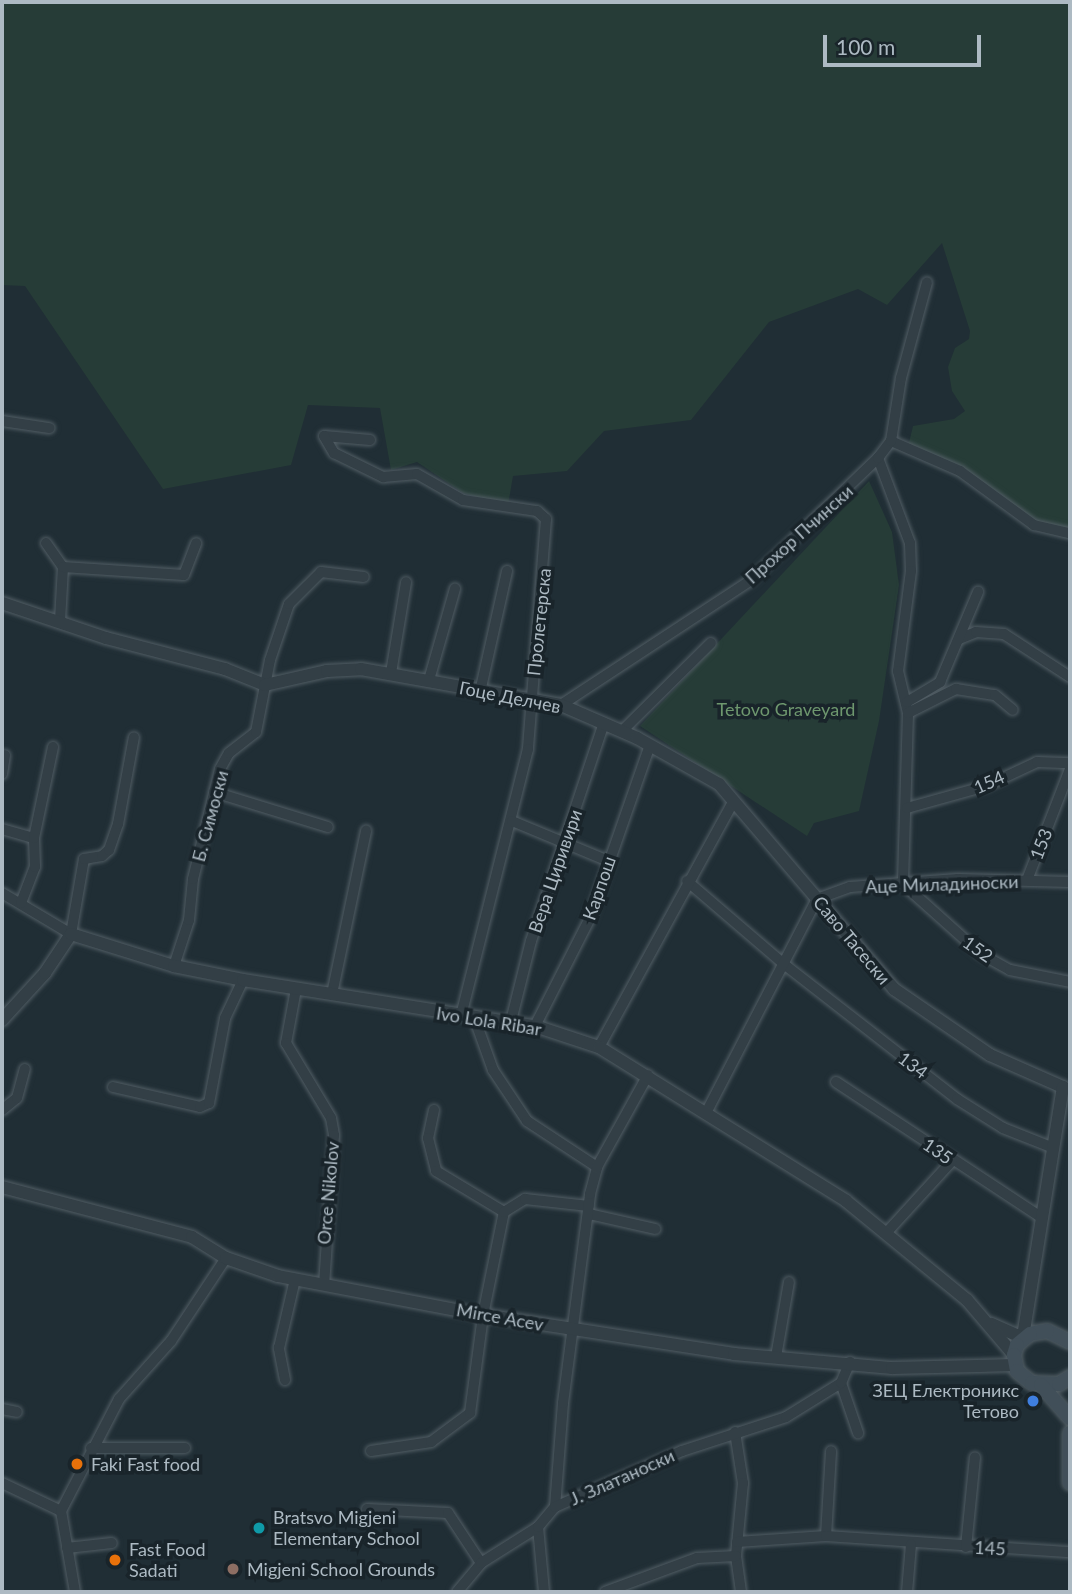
<!DOCTYPE html>
<meta charset="utf-8">
<style>
body{margin:0}
#map{position:relative;width:1072px;height:1594px;overflow:hidden;background:#202e35;font-family:Lato,sans-serif}
div>[style]{position:absolute}
[style*='--x']{left:calc(var(--x)*1px);top:calc(var(--y)*1px);width:calc(var(--w)*1px);rotate:calc(var(--a)*1deg)}
.green>*{inset:0;background:#263c37}
.roads{filter:drop-shadow(0 0 2px #515d64) drop-shadow(0 0 2px #515d64)}
.minor>*{height:10px;margin:-5px;padding:0 5px;transform-origin:5px;border-radius:5px;background:#333f46}
.tertiary>*{height:12px;margin:-6px;padding:0 6px;transform-origin:6px;border-radius:6px;background:#333f46}
.secondary>*{height:14px;margin:-7px;padding:0 7px;transform-origin:7px;border-radius:7px;background:#414f59}
.dots>*{width:19px;height:19px;translate:-50% -50%;box-sizing:border-box;border:4px solid #19242a;border-radius:50%}
span{translate:-50% -50%;white-space:nowrap;text-align:center;line-height:1.15;-webkit-text-stroke:7px #19242a;paint-order:stroke}
.street-label{font-size:18px;color:#adbac3}
.park-label{font-size:18px;color:#6e976e}
.poi-label{font-size:18px;color:#adbac3}
.right{translate:-100% -50%;text-align:right}
.left{translate:0 -50%;text-align:left}
.frame{position:absolute;inset:0;border:4px solid #adbac3;pointer-events:none}
.scale{position:absolute;left:823px;top:35px;width:158px;height:32px;box-sizing:border-box;border:4px solid #adbac3;border-top:0;padding-left:9px;font-size:21px;line-height:24px;white-space:nowrap;color:#adbac3;-webkit-text-stroke:5px #19242a;paint-order:stroke}
</style>
<div id="map">
<div class="green">
<i style="clip-path:polygon(2px 2px,1070px 2px,1070px 533px,1050px 530px,908px 447px,913px 426px,954px 419px,965px 411px,952px 391px,948px 367px,955px 348px,969px 339px,970px 331px,942px 243px,887px 305px,858px 289px,769px 322px,691px 420px,604px 431px,567px 471px,513px 476px,508px 505px,463px 493px,417px 462px,391px 470px,380px 408px,308px 405px,291px 465px,163px 489px,25px 286px,2px 285px)"></i>
<i style="clip-path:polygon(869px 481px,892px 532px,899px 585px,879px 721px,859px 811px,814px 823px,807px 836px,640px 726px)"></i>
</div>
<div class="roads">
<div class="minor">
<i style="--x:2;--y:421;--w:48;--a:8.5"></i>
<i style="--x:370;--y:440;--w:46;--a:-175"></i>
<i style="--x:324;--y:436;--w:20;--a:60"></i>
<i style="--x:334;--y:453;--w:55;--a:26.1"></i>
<i style="--x:383;--y:477;--w:34;--a:-5"></i>
<i style="--x:417;--y:474;--w:53;--a:29.5"></i>
<i style="--x:463;--y:500;--w:75;--a:8.5"></i>
<i style="--x:537;--y:511;--w:12;--a:42"></i>
<i style="--x:546;--y:519;--w:231;--a:94.5"></i>
<i style="--x:528;--y:749;--w:274;--a:104.1"></i>
<i style="--x:891;--y:441;--w:75;--a:23.5"></i>
<i style="--x:960;--y:471;--w:92;--a:36.1"></i>
<i style="--x:1034;--y:525;--w:37;--a:13"></i>
<i style="--x:878;--y:458;--w:91;--a:69.4"></i>
<i style="--x:910;--y:543;--w:28;--a:88"></i>
<i style="--x:911;--y:571;--w:101;--a:97.4"></i>
<i style="--x:898;--y:671;--w:43;--a:76.6"></i>
<i style="--x:908;--y:713;--w:171;--a:91.7"></i>
<i style="--x:903;--y:884;--w:105;--a:41.9"></i>
<i style="--x:981;--y:954;--w:33;--a:29"></i>
<i style="--x:1010;--y:970;--w:61;--a:11.3"></i>
<i style="--x:46;--y:543;--w:29;--a:55"></i>
<i style="--x:63;--y:567;--w:53;--a:93.2"></i>
<i style="--x:63;--y:567;--w:121;--a:3.8"></i>
<i style="--x:184;--y:575;--w:34;--a:-69"></i>
<i style="--x:959;--y:639;--w:18;--a:-22"></i>
<i style="--x:976;--y:632;--w:28;--a:4"></i>
<i style="--x:1004;--y:634;--w:79;--a:33.1"></i>
<i style="--x:391;--y:673;--w:92;--a:-80.6"></i>
<i style="--x:429;--y:680;--w:95;--a:-74.1"></i>
<i style="--x:480;--y:692;--w:124;--a:-77.4"></i>
<i style="--x:907;--y:702;--w:39;--a:-31"></i>
<i style="--x:940;--y:682;--w:98;--a:-67.1"></i>
<i style="--x:561;--y:705;--w:226;--a:-33.3"></i>
<i style="--x:750;--y:581;--w:178;--a:-43.9"></i>
<i style="--x:878;--y:458;--w:21;--a:-53"></i>
<i style="--x:891;--y:441;--w:64;--a:-81"></i>
<i style="--x:901;--y:378;--w:99;--a:-74.8"></i>
<i style="--x:908;--y:713;--w:54;--a:-26.6"></i>
<i style="--x:956;--y:689;--w:39;--a:9"></i>
<i style="--x:995;--y:695;--w:23;--a:40"></i>
<i style="--x:622;--y:731;--w:125;--a:-44.7"></i>
<i style="--x:2;--y:774;--w:19;--a:-81"></i>
<i style="--x:214;--y:792;--w:119;--a:17.1"></i>
<i style="--x:907;--y:808;--w:82;--a:-15.6"></i>
<i style="--x:986;--y:786;--w:56;--a:-25.2"></i>
<i style="--x:1037;--y:762;--w:33;--a:2"></i>
<i style="--x:512;--y:821;--w:104;--a:22.6"></i>
<i style="--x:2;--y:829;--w:33;--a:16"></i>
<i style="--x:1027;--y:880;--w:119;--a:-68.8"></i>
<i style="--x:687;--y:881;--w:129;--a:40.6"></i>
<i style="--x:785;--y:965;--w:218;--a:37.9"></i>
<i style="--x:957;--y:1099;--w:54;--a:32.2"></i>
<i style="--x:1003;--y:1128;--w:52;--a:21.6"></i>
<i style="--x:2;--y:893;--w:80;--a:30.7"></i>
<i style="--x:71;--y:934;--w:76;--a:-80.2"></i>
<i style="--x:84;--y:859;--w:18;--a:-9"></i>
<i style="--x:102;--y:856;--w:9;--a:-41"></i>
<i style="--x:109;--y:850;--w:28;--a:-71"></i>
<i style="--x:118;--y:824;--w:88;--a:-79.6"></i>
<i style="--x:21;--y:903;--w:39;--a:-69"></i>
<i style="--x:35;--y:867;--w:29;--a:-92"></i>
<i style="--x:34;--y:838;--w:93;--a:-78.2"></i>
<i style="--x:174;--y:966;--w:48;--a:-71.9"></i>
<i style="--x:189;--y:920;--w:41;--a:-84.4"></i>
<i style="--x:193;--y:879;--w:113;--a:-76.2"></i>
<i style="--x:220;--y:769;--w:18;--a:-61"></i>
<i style="--x:229;--y:753;--w:34;--a:-38"></i>
<i style="--x:256;--y:732;--w:73;--a:-79"></i>
<i style="--x:270;--y:660;--w:59;--a:-71.3"></i>
<i style="--x:289;--y:604;--w:45;--a:-45"></i>
<i style="--x:321;--y:572;--w:43;--a:6.6"></i>
<i style="--x:296;--y:989;--w:55;--a:100.5"></i>
<i style="--x:286;--y:1043;--w:87;--a:59"></i>
<i style="--x:331;--y:1118;--w:17;--a:80"></i>
<i style="--x:334;--y:1135;--w:149;--a:93.8"></i>
<i style="--x:332;--y:994;--w:167;--a:-78.2"></i>
<i style="--x:474;--y:1017;--w:56;--a:70.3"></i>
<i style="--x:493;--y:1070;--w:61;--a:56.3"></i>
<i style="--x:527;--y:1121;--w:84;--a:33.3"></i>
<i style="--x:511;--y:1021;--w:82;--a:-76"></i>
<i style="--x:531;--y:941;--w:230;--a:-71.5"></i>
<i style="--x:535;--y:1026;--w:119;--a:-63"></i>
<i style="--x:589;--y:920;--w:185;--a:-70.8"></i>
<i style="--x:599;--y:1047;--w:281;--a:-61.3"></i>
<i style="--x:836;--y:1082;--w:247;--a:33.4"></i>
<i style="--x:113;--y:1087;--w:89;--a:12.9"></i>
<i style="--x:200;--y:1107;--w:10;--a:-24"></i>
<i style="--x:209;--y:1103;--w:86;--a:-79.3"></i>
<i style="--x:225;--y:1018;--w:42;--a:-64.7"></i>
<i style="--x:2;--y:1110;--w:19;--a:-39"></i>
<i style="--x:17;--y:1098;--w:30;--a:-75"></i>
<i style="--x:434;--y:1110;--w:29;--a:102"></i>
<i style="--x:428;--y:1138;--w:34;--a:76"></i>
<i style="--x:436;--y:1171;--w:79;--a:31.1"></i>
<i style="--x:706;--y:1113;--w:241;--a:-62.6"></i>
<i style="--x:817;--y:899;--w:35;--a:-20"></i>
<i style="--x:850;--y:887;--w:108;--a:-4.2"></i>
<i style="--x:958;--y:879;--w:112;--a:1.5"></i>
<i style="--x:589;--y:1214;--w:68;--a:12.8"></i>
<i style="--x:888;--y:1231;--w:95;--a:-47.6"></i>
<i style="--x:776;--y:1357;--w:76;--a:-80.2"></i>
<i style="--x:285;--y:1380;--w:33;--a:-101"></i>
<i style="--x:279;--y:1348;--w:71;--a:-76.9"></i>
<i style="--x:841;--y:1383;--w:53;--a:71.2"></i>
<i style="--x:2;--y:1409;--w:15;--a:11"></i>
<i style="--x:735;--y:1432;--w:52;--a:81.1"></i>
<i style="--x:743;--y:1483;--w:73;--a:95.5"></i>
<i style="--x:736;--y:1556;--w:36;--a:82"></i>
<i style="--x:91;--y:1448;--w:94;--a:0"></i>
<i style="--x:371;--y:1451;--w:61;--a:-8.5"></i>
<i style="--x:431;--y:1442;--w:49;--a:-36.6"></i>
<i style="--x:470;--y:1413;--w:99;--a:-82.4"></i>
<i style="--x:483;--y:1315;--w:105;--a:-78.5"></i>
<i style="--x:504;--y:1212;--w:25;--a:-32"></i>
<i style="--x:525;--y:1199;--w:64;--a:6.2"></i>
<i style="--x:2;--y:1483;--w:65;--a:25.4"></i>
<i style="--x:555;--y:1507;--w:104;--a:-85.6"></i>
<i style="--x:563;--y:1403;--w:211;--a:-82.6"></i>
<i style="--x:590;--y:1194;--w:28;--a:-75"></i>
<i style="--x:597;--y:1167;--w:105;--a:-61"></i>
<i style="--x:367;--y:1509;--w:81;--a:2.8"></i>
<i style="--x:448;--y:1513;--w:60;--a:56.6"></i>
<i style="--x:538;--y:1527;--w:65;--a:84.7"></i>
<i style="--x:826;--y:1536;--w:85;--a:-86.6"></i>
<i style="--x:737;--y:1542;--w:89;--a:-3.9"></i>
<i style="--x:826;--y:1536;--w:245;--a:3.8"></i>
<i style="--x:966;--y:1547;--w:90;--a:-84.3"></i>
<i style="--x:67;--y:1548;--w:45;--a:-6.3"></i>
<i style="--x:75;--y:1592;--w:82;--a:-99.8"></i>
<i style="--x:61;--y:1511;--w:126;--a:-62.6"></i>
<i style="--x:119;--y:1399;--w:78;--a:-48.1"></i>
<i style="--x:171;--y:1341;--w:100;--a:-56.5"></i>
<i style="--x:457;--y:1592;--w:38;--a:-50"></i>
<i style="--x:481;--y:1563;--w:67;--a:-32.3"></i>
<i style="--x:538;--y:1527;--w:26;--a:-50"></i>
<i style="--x:555;--y:1507;--w:139;--a:-23.8"></i>
<i style="--x:682;--y:1451;--w:109;--a:-18.1"></i>
<i style="--x:786;--y:1417;--w:65;--a:-31.7"></i>
<i style="--x:841;--y:1383;--w:23;--a:-67"></i>
<i style="--x:605;--y:1592;--w:98;--a:-20.3"></i>
<i style="--x:697;--y:1558;--w:39;--a:-3"></i>
<i style="--x:907;--y:1592;--w:48;--a:-85.2"></i>
</div>
<div class="tertiary">
<i style="--x:2;--y:603;--w:110;--a:18.6"></i>
<i style="--x:106;--y:638;--w:123;--a:14.6"></i>
<i style="--x:225;--y:669;--w:43;--a:21.8"></i>
<i style="--x:265;--y:685;--w:64;--a:-12.7"></i>
<i style="--x:327;--y:671;--w:34;--a:-3"></i>
<i style="--x:361;--y:669;--w:203;--a:10.2"></i>
<i style="--x:561;--y:705;--w:83;--a:23.5"></i>
<i style="--x:637;--y:738;--w:94;--a:29.3"></i>
<i style="--x:719;--y:784;--w:270;--a:49.5"></i>
<i style="--x:894;--y:989;--w:116;--a:34.5"></i>
<i style="--x:990;--y:1055;--w:80;--a:23.7"></i>
<i style="--x:1063;--y:1087;--w:254;--a:99.1"></i>
<i style="--x:1023;--y:1338;--w:35;--a:-156"></i>
<i style="--x:2;--y:1020;--w:64;--a:-47.5"></i>
<i style="--x:45;--y:973;--w:47;--a:-56.3"></i>
<i style="--x:71;--y:934;--w:108;--a:17.3"></i>
<i style="--x:174;--y:966;--w:70;--a:11.5"></i>
<i style="--x:243;--y:980;--w:296;--a:9"></i>
<i style="--x:535;--y:1026;--w:67;--a:18.2"></i>
<i style="--x:599;--y:1047;--w:291;--a:31.9"></i>
<i style="--x:846;--y:1201;--w:156;--a:39.3"></i>
<i style="--x:967;--y:1300;--w:72;--a:49.5"></i>
<i style="--x:2;--y:1187;--w:196;--a:14.7"></i>
<i style="--x:192;--y:1237;--w:40;--a:32"></i>
<i style="--x:226;--y:1258;--w:55;--a:19.1"></i>
<i style="--x:278;--y:1276;--w:209;--a:10.8"></i>
<i style="--x:483;--y:1315;--w:254;--a:8.8"></i>
<i style="--x:734;--y:1354;--w:159;--a:5.1"></i>
<i style="--x:892;--y:1368;--w:123;--a:-1.4"></i>
</div>
<div class="secondary">
<i style="--x:1070;--y:1342;--w:25;--a:-154"></i>
<i style="--x:1047;--y:1331;--w:17;--a:170"></i>
<i style="--x:1030;--y:1334;--w:17;--a:140"></i>
<i style="--x:1017;--y:1345;--w:10;--a:107"></i>
<i style="--x:1014;--y:1355;--w:16;--a:79"></i>
<i style="--x:1017;--y:1371;--w:19;--a:39"></i>
<i style="--x:1032;--y:1383;--w:27;--a:2"></i>
<i style="--x:1059;--y:1384;--w:13;--a:-32"></i>
<i style="--x:1041;--y:1385;--w:44;--a:48.7"></i>
<i style="--x:1070;--y:1433;--w:50;--a:90"></i>
</div>
</div>
<div class="dots">
<i style="left:1033px;top:1401px;background:#3f7fe0"></i>
<i style="left:77px;top:1464px;background:#e8710a"></i>
<i style="left:259px;top:1528px;background:#0f9aa8"></i>
<i style="left:115px;top:1560px;background:#e8710a"></i>
<i style="left:233px;top:1569px;background:#8d6e63"></i>
</div>
<div class="street-label">
<span style="left:799px;top:534px;rotate:-42deg">Прохор Пчински</span>
<span style="left:539px;top:622px;rotate:-84deg">Пролетерска</span>
<span style="left:510px;top:697px;rotate:11deg">Гоце Делчев</span>
<span style="left:989px;top:782px;rotate:-24deg">154</span>
<span style="left:210px;top:816px;rotate:-75deg">Б. Симоски</span>
<span style="left:1041px;top:844px;rotate:-69deg">153</span>
<span style="left:555px;top:871px;rotate:-71deg">Вера Циривири</span>
<span style="left:942px;top:884px;rotate:-2deg">Аце Миладиноски</span>
<span style="left:599px;top:888px;rotate:-71deg">Карпош</span>
<span style="left:852px;top:940px;rotate:50deg">Саво Тасески</span>
<span style="left:978px;top:949px;rotate:35deg">152</span>
<span style="left:489px;top:1021px;rotate:9deg">Ivo Lola Ribar</span>
<span style="left:913px;top:1065px;rotate:37deg">134</span>
<span style="left:938px;top:1151px;rotate:34deg">135</span>
<span style="left:328px;top:1193px;rotate:-85deg">Orce Nikolov</span>
<span style="left:500px;top:1317px;rotate:10deg">Mirce Acev</span>
<span style="left:622px;top:1477px;rotate:-24deg">Ј. Златаноски</span>
<span style="left:990px;top:1548px;rotate:3deg">145</span>
</div>
<div class="park-label">
<span style="left:786px;top:709px">Tetovo Graveyard</span>
</div>
<div class="poi-label">
<span class="right" style="left:1019px;top:1401px">ЗЕЦ Електроникс<br>Тетово</span>
<span class="left" style="left:91px;top:1464px">Faki Fast food</span>
<span class="left" style="left:273px;top:1528px">Bratsvo Migjeni<br>Elementary School</span>
<span class="left" style="left:129px;top:1560px">Fast Food<br>Sadati</span>
<span class="left" style="left:247px;top:1569px">Migjeni School Grounds</span>
</div>
<div class="frame"></div>
<div class="scale">100 m</div>
</div>
